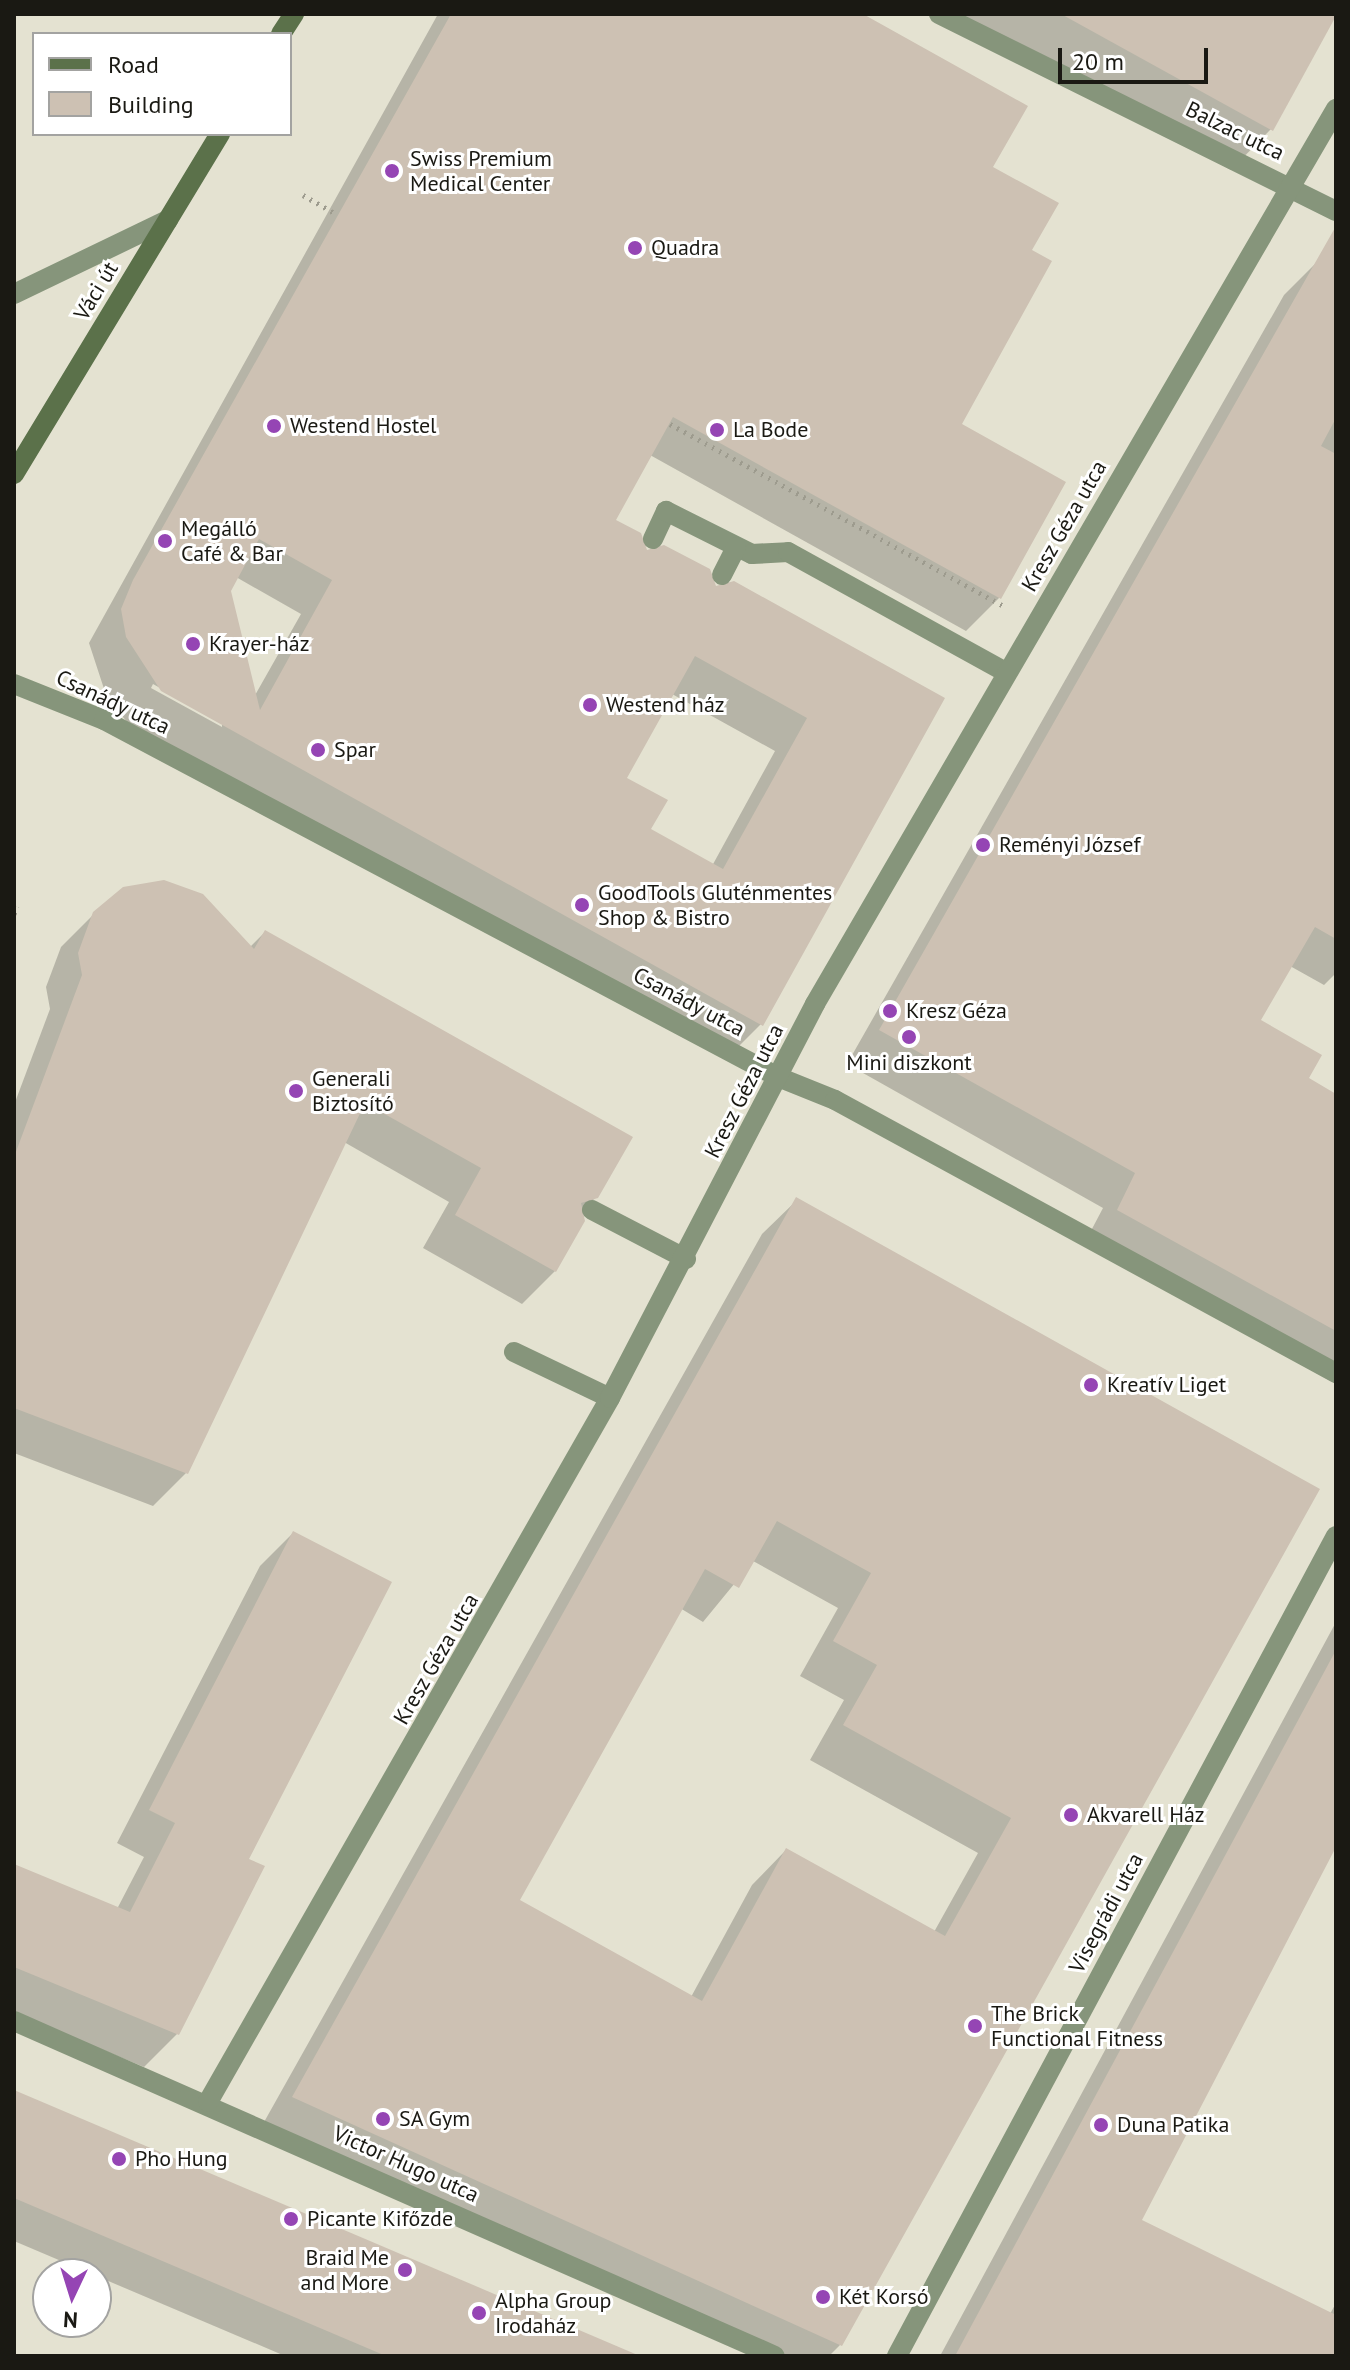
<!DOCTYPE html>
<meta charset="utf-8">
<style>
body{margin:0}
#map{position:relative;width:1350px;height:2370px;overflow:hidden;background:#e4e2d1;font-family:"PT Sans",sans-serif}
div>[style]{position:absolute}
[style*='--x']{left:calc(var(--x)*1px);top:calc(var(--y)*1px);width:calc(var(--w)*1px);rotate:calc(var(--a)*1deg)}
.shadow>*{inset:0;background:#0003}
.building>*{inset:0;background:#cdc1b3}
.path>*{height:5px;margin-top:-2.5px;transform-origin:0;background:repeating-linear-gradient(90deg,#9d9b8e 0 2px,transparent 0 8px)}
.service>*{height:20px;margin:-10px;padding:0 10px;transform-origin:10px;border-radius:10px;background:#86957b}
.minor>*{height:20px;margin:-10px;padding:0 10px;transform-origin:10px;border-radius:10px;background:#86957b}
.tertiary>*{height:20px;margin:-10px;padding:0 10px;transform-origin:10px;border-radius:10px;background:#86957b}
.secondary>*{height:20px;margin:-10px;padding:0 10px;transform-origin:10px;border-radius:10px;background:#5b714a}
.dots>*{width:22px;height:22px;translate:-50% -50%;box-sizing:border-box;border:4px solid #fff;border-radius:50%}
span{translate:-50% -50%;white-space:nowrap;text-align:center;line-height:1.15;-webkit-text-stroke:6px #fff;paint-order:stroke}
.street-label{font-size:22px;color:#1a1913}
.poi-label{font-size:22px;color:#1a1913}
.left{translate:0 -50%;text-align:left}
.right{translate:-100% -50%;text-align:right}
.frame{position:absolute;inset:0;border:16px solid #1a1913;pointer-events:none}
.legend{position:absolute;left:32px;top:32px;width:260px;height:104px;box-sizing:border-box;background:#fff;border:2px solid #a3a3a1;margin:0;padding:10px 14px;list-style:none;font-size:24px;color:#1a1913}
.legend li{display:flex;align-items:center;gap:16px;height:40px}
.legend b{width:40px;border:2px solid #a3a3a1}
.north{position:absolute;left:32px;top:2258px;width:80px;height:80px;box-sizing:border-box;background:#fff;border:2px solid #a3a3a1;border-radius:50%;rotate:184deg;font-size:22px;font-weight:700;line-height:32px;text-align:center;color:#1a1913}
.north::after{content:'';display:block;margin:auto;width:28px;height:36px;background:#9545b4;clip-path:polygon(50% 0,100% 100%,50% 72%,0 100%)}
.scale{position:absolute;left:1058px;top:48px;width:150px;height:36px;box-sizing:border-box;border:4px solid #1a1913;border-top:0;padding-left:10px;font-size:24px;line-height:28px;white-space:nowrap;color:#1a1913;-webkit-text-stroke:6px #fff;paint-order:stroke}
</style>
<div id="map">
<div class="shadow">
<i style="clip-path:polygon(evenodd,438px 14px,859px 14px,991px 168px,1029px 250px,959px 424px,1063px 483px,999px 598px,966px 631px,650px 455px,613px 521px,646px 553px,943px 699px,761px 1024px,728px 1057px,128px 723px,107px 698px,89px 643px,438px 14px,236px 577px,301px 614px,254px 697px,229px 590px,236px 577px,438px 14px,153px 684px,222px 723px,222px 727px,151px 688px,153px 684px,438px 14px,672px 694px,775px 751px,712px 866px,648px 830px,624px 778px,672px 694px)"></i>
<i style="clip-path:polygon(948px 14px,1335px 14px,1271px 129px,1231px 170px)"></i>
<i style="clip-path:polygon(1318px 261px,1336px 272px,1336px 973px,1324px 985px,1290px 966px,1259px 1021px,1306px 1079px,1336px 1096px,1336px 1384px,1084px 1244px,1103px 1208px,847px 1064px,1284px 295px)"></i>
<i style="clip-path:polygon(95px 913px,250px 947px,265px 932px,596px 1197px,581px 1212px,555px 1271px,522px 1304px,423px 1248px,449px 1202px,344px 1142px,186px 1473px,153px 1506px,14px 1453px,14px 1105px,50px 1009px,46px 987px,61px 947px)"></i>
<i style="clip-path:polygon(evenodd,797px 1200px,1317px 1490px,840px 2345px,829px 2356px,754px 2356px,259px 2131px,762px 1234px,797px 1200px,753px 1561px,838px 1608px,800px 1676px,844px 1700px,810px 1760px,978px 1853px,934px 1932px,786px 1850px,752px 1885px,691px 1997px,517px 1901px,680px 1608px,703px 1622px,753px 1561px)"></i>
<i style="clip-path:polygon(293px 1533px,246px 1859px,262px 1867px,177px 2034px,144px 2067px,14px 2013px,14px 1866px,117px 1909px,144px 1857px,117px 1843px,260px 1566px)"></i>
<i style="clip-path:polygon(1336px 1622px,1336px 1843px,1139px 2221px,1330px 2314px,1336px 2303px,1336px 2356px,940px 2356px)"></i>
<i style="clip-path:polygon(14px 2092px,637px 2356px,285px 2356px,14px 2241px)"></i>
</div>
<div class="building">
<i style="clip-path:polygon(evenodd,451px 14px,863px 14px,1028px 106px,993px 167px,1059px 203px,1032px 250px,1052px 261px,962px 424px,1066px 482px,1001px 599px,673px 417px,616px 520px,641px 533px,647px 550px,664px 545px,710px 569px,716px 586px,734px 581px,945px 698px,763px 1026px,161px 691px,126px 637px,121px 609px,133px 580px,451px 14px,259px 539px,332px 580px,260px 710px,231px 591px,259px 539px,451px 14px,695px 656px,807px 718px,723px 869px,651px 829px,668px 800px,627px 778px,695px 656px)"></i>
<i style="clip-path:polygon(1061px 14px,1336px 14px,1336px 16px,1273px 131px)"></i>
<i style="clip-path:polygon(1336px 226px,1336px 418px,1321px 446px,1336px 454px,1336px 939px,1315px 927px,1261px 1020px,1322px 1055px,1309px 1078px,1336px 1094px,1336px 1331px,1117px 1210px,1135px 1173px,879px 1030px)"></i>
<i style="clip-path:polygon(164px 880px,203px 894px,254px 949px,265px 930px,633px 1137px,598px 1198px,581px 1203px,585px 1221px,556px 1272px,455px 1215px,481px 1168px,365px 1103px,188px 1474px,14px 1408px,14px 1157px,82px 975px,78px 953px,93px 912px,123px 887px)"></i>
<i style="clip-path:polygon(evenodd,796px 1197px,1320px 1489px,842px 2346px,292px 2097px,796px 1197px,777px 1521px,871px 1573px,833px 1641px,877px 1665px,843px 1725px,1011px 1818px,945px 1936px,786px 1848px,702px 2001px,520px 1900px,705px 1569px,739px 1588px,777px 1521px)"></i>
<i style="clip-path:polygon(293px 1531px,392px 1582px,249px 1859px,265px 1866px,179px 2035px,14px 1967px,14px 1864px,130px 1912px,175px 1823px,149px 1810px)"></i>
<i style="clip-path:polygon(1336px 1650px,1336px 1847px,1142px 2220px,1336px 2315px,1336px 2356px,955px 2356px)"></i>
<i style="clip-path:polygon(14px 2090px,370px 2241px,640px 2356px,386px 2356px,14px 2198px)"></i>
</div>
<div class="path">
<i style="--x:303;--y:195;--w:39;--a:30"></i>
<i style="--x:670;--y:424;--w:383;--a:28.6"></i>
<i style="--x:14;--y:914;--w:8;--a:-67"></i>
</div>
<div class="service">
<i style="--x:653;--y:539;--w:31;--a:-65"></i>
<i style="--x:666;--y:511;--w:96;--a:26.6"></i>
<i style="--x:752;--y:554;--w:36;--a:-3"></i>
<i style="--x:788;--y:552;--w:250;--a:28.9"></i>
<i style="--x:722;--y:575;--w:31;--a:-63"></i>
<i style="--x:592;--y:1210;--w:106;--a:27.5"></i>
<i style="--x:514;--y:1352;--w:106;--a:25.6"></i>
</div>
<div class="minor">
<i style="--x:939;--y:14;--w:443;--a:26.4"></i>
<i style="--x:14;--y:684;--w:97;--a:21.8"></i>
<i style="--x:104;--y:720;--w:763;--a:27.91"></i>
<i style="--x:778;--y:1077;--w:61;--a:22"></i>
<i style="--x:835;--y:1100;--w:571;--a:28.59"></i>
<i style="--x:14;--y:2021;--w:831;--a:23.76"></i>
<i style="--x:208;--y:2102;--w:811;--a:-60.27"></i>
<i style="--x:610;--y:1398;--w:444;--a:-62.5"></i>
<i style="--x:815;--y:1004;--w:1036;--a:-59.8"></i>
<i style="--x:897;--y:2356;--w:930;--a:-61.84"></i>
</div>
<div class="tertiary">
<i style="--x:14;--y:294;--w:171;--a:-25.7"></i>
</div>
<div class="secondary">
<i style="--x:281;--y:34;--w:24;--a:-57"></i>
<i style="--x:14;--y:474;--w:398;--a:-58.8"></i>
</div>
<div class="dots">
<i style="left:392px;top:171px;background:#9545b4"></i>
<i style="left:635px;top:248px;background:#9545b4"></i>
<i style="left:274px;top:426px;background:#9545b4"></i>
<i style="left:717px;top:430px;background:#9545b4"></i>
<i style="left:165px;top:541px;background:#9545b4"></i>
<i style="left:193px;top:644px;background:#9545b4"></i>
<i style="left:590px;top:705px;background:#9545b4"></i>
<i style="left:318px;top:750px;background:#9545b4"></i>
<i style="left:983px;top:845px;background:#9545b4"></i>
<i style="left:582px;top:905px;background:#9545b4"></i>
<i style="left:890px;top:1011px;background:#9545b4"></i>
<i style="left:909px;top:1037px;background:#9545b4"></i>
<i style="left:296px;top:1091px;background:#9545b4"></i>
<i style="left:1091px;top:1385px;background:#9545b4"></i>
<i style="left:1071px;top:1815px;background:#9545b4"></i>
<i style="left:975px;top:2026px;background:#9545b4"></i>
<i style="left:383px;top:2119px;background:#9545b4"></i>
<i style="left:1101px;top:2125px;background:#9545b4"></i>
<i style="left:119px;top:2159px;background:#9545b4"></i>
<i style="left:291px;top:2219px;background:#9545b4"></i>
<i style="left:405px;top:2270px;background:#9545b4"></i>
<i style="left:823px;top:2297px;background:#9545b4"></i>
<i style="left:479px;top:2313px;background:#9545b4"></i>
</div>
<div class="street-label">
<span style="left:1235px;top:131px;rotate:26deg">Balzac utca</span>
<span style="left:96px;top:291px;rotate:-59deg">Váci út</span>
<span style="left:1064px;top:526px;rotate:-60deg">Kresz Géza utca</span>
<span style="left:113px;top:702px;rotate:25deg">Csanády utca</span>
<span style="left:689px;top:1002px;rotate:28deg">Csanády utca</span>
<span style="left:744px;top:1091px;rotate:-63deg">Kresz Géza utca</span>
<span style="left:436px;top:1659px;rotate:-60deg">Kresz Géza utca</span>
<span style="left:1106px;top:1913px;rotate:-62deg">Visegrádi utca</span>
<span style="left:406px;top:2164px;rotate:24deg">Victor Hugo utca</span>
</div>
<div class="poi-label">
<span class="left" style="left:410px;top:171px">Swiss Premium<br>Medical Center</span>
<span class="left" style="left:651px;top:248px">Quadra</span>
<span class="left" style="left:290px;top:426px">Westend Hostel</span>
<span class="left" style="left:733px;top:430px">La Bode</span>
<span class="left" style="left:181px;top:541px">Megálló<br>Café &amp; Bar</span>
<span class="left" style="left:209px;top:644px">Krayer-ház</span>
<span class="left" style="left:606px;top:705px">Westend ház</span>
<span class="left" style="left:334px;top:750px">Spar</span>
<span class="left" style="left:999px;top:845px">Reményi József</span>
<span class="left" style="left:598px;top:905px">GoodTools Gluténmentes<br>Shop &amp; Bistro</span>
<span class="left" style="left:906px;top:1011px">Kresz Géza</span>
<span style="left:909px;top:1063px">Mini diszkont</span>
<span class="left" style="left:312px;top:1091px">Generali<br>Biztosító</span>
<span class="left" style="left:1107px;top:1385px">Kreatív Liget</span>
<span class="left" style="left:1087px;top:1815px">Akvarell Ház</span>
<span class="left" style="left:991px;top:2026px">The Brick<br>Functional Fitness</span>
<span class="left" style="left:399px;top:2119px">SA Gym</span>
<span class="left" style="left:1117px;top:2125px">Duna Patika</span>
<span class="left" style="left:135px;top:2159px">Pho Hung</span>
<span class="left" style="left:307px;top:2219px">Picante Kifőzde</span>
<span class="right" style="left:389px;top:2270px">Braid Me<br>and More</span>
<span class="left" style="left:839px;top:2297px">Két Korsó</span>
<span class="left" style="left:495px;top:2313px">Alpha Group<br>Irodaház</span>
</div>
<div class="frame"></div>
<ul class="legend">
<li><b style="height:10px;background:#5b714a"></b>Road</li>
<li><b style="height:22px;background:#cdc1b3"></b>Building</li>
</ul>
<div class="north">N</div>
<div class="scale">20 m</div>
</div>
